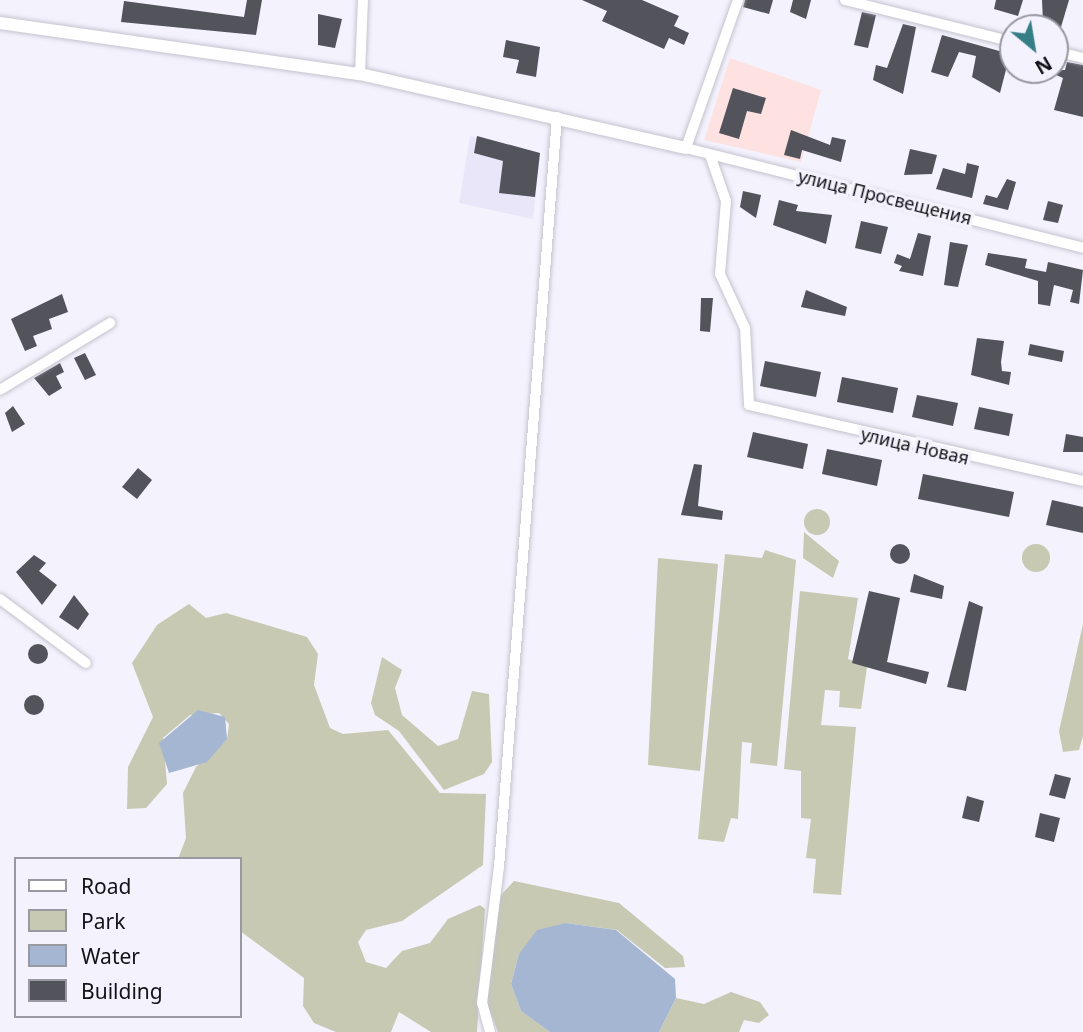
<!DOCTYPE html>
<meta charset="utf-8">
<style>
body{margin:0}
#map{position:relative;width:1083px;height:1032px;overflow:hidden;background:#f3f2fd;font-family:"Noto Sans",sans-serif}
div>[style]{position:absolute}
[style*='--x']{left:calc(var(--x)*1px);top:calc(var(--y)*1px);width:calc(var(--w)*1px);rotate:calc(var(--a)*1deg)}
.commercial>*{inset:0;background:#fde2e1}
.built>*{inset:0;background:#e8e6f8}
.green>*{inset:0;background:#c7c9b2}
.round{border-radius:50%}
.water>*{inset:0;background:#a4b6d1}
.building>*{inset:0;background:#53535c}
.roads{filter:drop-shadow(0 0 2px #c4c3ce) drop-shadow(0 0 2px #c4c3ce)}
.minor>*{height:10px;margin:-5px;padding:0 5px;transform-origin:5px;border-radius:5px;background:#fff}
.tertiary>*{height:12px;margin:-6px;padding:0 6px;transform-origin:6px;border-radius:6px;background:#fff}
span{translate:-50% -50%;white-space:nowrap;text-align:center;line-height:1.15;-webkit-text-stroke:7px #f3f2fd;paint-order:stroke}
.street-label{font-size:18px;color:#131317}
.legend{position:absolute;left:14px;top:857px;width:228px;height:161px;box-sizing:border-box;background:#f3f2fd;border:2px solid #9999a1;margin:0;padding:9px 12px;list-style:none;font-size:21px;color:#131317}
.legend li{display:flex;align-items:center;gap:14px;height:35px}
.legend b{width:35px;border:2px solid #9999a1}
.north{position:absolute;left:999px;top:14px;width:70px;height:70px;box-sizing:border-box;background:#f3f2fd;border:2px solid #9999a1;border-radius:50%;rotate:150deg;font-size:19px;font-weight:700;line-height:28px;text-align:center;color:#131317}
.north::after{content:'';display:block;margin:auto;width:24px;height:32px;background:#367e86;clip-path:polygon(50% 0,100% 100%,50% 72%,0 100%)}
</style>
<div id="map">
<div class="commercial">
<i style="clip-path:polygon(730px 58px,821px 90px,801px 162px,704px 140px)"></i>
</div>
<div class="built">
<i style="clip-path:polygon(470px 136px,540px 153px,533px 219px,459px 203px)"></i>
</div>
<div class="green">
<i class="round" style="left:804px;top:509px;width:26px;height:26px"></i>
<i style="clip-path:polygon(804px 532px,839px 561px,833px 578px,803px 558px)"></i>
<i class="round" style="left:1022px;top:544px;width:28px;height:28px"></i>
<i style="clip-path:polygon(765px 550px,796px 560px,777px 766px,750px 763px,752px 743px,742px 742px,738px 819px,731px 818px,724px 842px,698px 839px,725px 554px,762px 558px)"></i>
<i style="clip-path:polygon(658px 558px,718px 564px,700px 771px,648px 765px)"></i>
<i style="clip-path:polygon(800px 591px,858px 598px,848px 659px,867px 667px,861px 709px,839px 707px,840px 691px,825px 690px,821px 725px,856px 727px,841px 895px,813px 893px,816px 859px,806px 858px,811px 819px,801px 818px,801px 771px,784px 769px)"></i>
<i style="clip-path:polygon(189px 604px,206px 618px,226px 613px,307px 637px,318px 654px,314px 685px,330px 728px,343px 734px,388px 730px,440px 793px,486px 794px,483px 865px,402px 921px,366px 930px,358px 942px,366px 962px,386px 968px,402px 951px,430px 943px,448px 919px,480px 905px,485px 909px,477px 1032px,431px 1032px,399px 1012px,391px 1032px,336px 1032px,314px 1023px,303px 1006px,304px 978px,240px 931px,240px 859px,178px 859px,186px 838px,183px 793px,196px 767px,227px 739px,229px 724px,219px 713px,190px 715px,163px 738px,167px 784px,146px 808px,127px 809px,128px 767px,153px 717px,132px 663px,157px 625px)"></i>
<i style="clip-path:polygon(1083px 624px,1083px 736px,1079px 750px,1063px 752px,1059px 731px)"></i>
<i style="clip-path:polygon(382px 657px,402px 670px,395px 688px,402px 715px,438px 746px,458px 739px,472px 691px,489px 694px,492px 762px,484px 774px,444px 790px,399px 731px,375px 715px,371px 703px)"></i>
<i style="clip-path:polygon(514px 881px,619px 903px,683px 956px,685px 967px,665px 968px,617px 930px,566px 923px,519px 954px,511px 984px,521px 1011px,550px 1032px,498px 1032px,487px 1004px,500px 896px)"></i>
<i style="clip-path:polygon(731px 992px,760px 1002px,769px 1015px,759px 1023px,744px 1020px,739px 1032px,659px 1032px,676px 998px,704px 1004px)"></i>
</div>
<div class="water">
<i style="clip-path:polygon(198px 710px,225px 717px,227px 739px,207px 762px,169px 773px,159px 743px)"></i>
<i style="clip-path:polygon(566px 923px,616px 930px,675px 979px,676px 998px,659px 1032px,550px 1032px,521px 1011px,511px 984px,519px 954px,537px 930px)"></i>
</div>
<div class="building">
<i style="clip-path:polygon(247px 0,262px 0,256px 35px,121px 22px,124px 1px,244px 17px)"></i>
<i style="clip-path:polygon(582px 0,642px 0,679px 16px,674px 26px,689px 33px,684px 45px,669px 38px,664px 49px,602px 21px,607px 11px)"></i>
<i style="clip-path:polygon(745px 0,773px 0,769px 14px,743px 7px)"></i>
<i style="clip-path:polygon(793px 0,811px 0,806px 19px,790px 12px)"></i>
<i style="clip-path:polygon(996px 0,1023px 0,1018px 16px,994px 9px)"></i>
<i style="clip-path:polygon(1042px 0,1069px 0,1061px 27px,1043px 22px)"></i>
<i style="clip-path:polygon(862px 12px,876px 15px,868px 48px,854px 45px)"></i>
<i style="clip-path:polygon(318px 14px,342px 19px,335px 48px,318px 45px)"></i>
<i style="clip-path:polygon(903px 24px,916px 27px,903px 94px,873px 80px,876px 65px,887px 68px)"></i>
<i style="clip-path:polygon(942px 35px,1010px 54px,1000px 93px,972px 77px,976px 56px,959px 52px,948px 77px,931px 72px)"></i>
<i style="clip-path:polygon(506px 40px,540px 47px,536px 77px,516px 73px,519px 60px,503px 57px)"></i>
<i style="clip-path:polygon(1067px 62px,1083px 65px,1083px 117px,1054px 110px,1063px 78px,1045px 70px,1065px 70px)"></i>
<i style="clip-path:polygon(733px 88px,766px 98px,761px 114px,747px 111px,739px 139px,719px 133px)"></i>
<i style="clip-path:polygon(791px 130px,830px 145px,832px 137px,846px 140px,841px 162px,802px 150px,800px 159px,784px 155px)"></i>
<i style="clip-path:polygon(477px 136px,540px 153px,535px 197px,499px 193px,503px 161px,474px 153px)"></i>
<i style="clip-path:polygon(910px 149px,937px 155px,932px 174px,904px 175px)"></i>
<i style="clip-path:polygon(967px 163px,979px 166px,972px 198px,936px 189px,943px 168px,965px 174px)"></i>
<i style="clip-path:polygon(1007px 179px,1016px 182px,1008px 210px,983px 204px,986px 195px,997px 198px)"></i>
<i style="clip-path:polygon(743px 191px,761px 195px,756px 218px,740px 207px)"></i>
<i style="clip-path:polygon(779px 200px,798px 205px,796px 211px,832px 215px,826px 244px,773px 225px)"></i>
<i style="clip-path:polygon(1048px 201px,1063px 205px,1058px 223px,1043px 220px)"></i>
<i style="clip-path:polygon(861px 221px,888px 227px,881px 254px,855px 248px)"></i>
<i style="clip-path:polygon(918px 233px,931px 236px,923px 276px,899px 271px,902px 266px,894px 263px,897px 254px,910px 259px)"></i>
<i style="clip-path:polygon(950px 242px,968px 245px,958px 287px,944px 285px)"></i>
<i style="clip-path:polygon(988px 253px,1027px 259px,1025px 268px,1046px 272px,1048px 262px,1083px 270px,1079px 304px,1070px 302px,1073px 290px,1054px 285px,1050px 306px,1038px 304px,1038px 281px,985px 265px)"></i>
<i style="clip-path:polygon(806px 290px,847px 307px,845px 316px,801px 307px)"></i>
<i style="clip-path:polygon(62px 294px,68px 312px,49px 319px,52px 329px,33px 336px,37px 346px,25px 351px,11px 319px)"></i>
<i style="clip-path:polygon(701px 298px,713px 298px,710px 332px,700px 331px)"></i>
<i style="clip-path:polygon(977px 338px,1004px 341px,1001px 362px,1002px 371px,1011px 372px,1009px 385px,971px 375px)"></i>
<i style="clip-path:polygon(1030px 344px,1064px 351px,1062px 362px,1028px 355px)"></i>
<i style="clip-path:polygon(85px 353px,96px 375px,85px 380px,74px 358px)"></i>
<i style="clip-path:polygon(765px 361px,821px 372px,816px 397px,760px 386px)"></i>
<i style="clip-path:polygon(60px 363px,64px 372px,56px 376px,62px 388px,49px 396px,34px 378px)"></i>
<i style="clip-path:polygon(842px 377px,898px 388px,893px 413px,837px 402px)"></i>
<i style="clip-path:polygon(917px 395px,958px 403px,953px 426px,912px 417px)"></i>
<i style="clip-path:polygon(13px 406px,25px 424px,12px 432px,5px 413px)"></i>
<i style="clip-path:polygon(979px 407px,1013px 414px,1009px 436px,974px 429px)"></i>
<i style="clip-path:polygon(753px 432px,808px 444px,803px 469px,747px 457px)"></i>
<i style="clip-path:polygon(1066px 434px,1083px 437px,1083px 452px,1063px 452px)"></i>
<i style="clip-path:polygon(827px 449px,882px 460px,877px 486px,822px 474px)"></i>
<i style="clip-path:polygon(694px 464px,702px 465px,698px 506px,723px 511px,722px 520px,681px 515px)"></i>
<i style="clip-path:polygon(138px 468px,152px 480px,137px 499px,122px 487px)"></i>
<i style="clip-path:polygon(923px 474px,1014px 492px,1009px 517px,918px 499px)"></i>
<i style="clip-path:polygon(1052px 500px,1083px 507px,1083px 533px,1046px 525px)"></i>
<i class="round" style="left:890px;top:544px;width:20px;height:20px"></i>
<i style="clip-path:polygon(34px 555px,46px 563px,39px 571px,57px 585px,42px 605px,16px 572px)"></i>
<i style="clip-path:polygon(914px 574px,944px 586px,942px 599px,910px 592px)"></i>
<i style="clip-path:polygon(869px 591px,900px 598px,887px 662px,929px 672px,926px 684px,852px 663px)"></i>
<i style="clip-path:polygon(74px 595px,89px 614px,78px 630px,59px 617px)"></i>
<i style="clip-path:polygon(969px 601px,983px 607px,966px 691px,947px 687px)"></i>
<i class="round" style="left:28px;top:644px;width:20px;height:20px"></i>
<i class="round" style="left:24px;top:695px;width:20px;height:20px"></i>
<i style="clip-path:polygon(1055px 774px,1071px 778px,1065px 799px,1049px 795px)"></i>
<i style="clip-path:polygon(967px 796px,984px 801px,979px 822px,962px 818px)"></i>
<i style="clip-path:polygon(1040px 813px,1060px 818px,1054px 842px,1035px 837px)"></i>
</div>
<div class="roads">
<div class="minor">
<i style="--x:738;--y:0;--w:157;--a:109.4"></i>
<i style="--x:686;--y:148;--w:409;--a:14.1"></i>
<i style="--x:845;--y:0;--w:173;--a:14"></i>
<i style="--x:1055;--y:51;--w:29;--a:14"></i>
<i style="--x:360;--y:74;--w:74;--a:-87.7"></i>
<i style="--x:710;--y:155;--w:49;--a:70.8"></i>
<i style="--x:726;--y:201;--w:73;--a:94.7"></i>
<i style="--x:720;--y:274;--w:60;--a:65.2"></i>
<i style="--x:745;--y:328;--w:77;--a:87"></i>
<i style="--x:749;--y:405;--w:343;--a:12.8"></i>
<i style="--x:0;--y:390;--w:129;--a:-31.3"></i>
<i style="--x:0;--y:599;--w:107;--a:36.7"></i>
<i style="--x:490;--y:1032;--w:30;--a:-105"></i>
<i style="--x:482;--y:1003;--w:137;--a:-82.9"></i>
<i style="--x:499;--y:867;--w:752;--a:-85.58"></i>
</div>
<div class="tertiary">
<i style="--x:0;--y:23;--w:364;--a:8.1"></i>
<i style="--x:360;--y:74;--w:334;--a:12.8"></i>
</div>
</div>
<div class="street-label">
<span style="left:885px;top:197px;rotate:14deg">улица Просвещения</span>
<span style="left:915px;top:446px;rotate:13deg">улица Новая</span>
</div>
<ul class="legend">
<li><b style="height:9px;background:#fff"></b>Road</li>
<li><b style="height:19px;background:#c7c9b2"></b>Park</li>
<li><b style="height:19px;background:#a4b6d1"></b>Water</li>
<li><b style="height:19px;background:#53535c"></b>Building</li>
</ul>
<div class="north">N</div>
</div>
